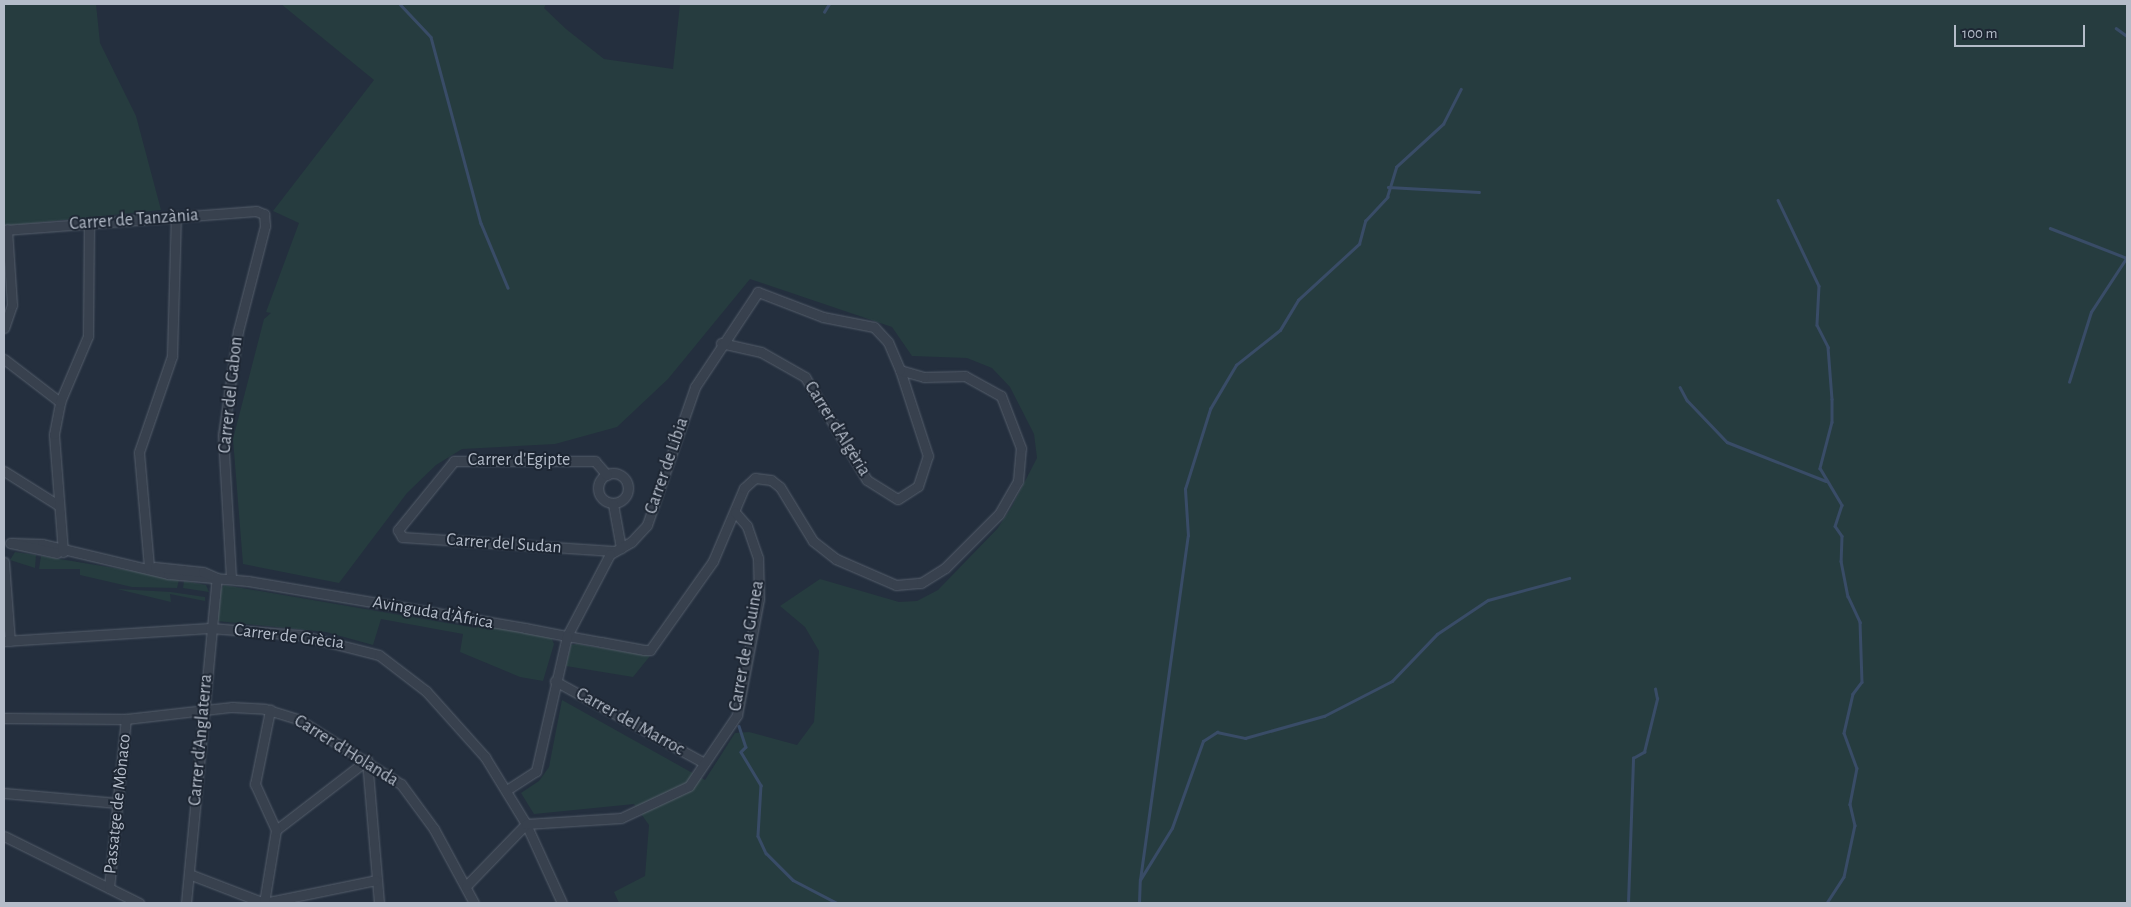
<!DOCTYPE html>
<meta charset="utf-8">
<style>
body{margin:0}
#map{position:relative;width:2131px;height:907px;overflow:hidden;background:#242f3e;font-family:"Alegreya Sans",sans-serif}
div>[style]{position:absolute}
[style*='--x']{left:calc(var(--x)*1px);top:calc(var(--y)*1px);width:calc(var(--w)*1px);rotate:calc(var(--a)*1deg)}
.green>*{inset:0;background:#263c3f}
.stream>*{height:2.5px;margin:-1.25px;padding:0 1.25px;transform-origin:1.25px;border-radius:1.25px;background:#394c67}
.roads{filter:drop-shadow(0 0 1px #565f6c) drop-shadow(0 0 1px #565f6c)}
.minor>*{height:9px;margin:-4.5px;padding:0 4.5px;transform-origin:4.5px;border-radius:4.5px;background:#38414e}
.minor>.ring{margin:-4.5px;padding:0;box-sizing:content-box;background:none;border:9px solid #38414e;border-radius:50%}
span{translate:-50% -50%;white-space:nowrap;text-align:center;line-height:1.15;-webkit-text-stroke:4px #1d2633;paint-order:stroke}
.street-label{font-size:18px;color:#b4bcc9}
.frame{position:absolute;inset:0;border:5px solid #b4bcc9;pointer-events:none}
.scale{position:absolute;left:1954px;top:25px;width:131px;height:22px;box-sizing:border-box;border:2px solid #b4bcc9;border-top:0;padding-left:6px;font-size:15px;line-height:18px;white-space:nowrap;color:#b4bcc9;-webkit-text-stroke:4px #1d2633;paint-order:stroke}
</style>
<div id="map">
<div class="green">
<i style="clip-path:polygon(4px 4px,96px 4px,100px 43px,136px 116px,161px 210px,4px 226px)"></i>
<i style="clip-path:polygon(281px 4px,546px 4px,544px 8px,566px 29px,604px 59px,673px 69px,680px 4px,2127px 4px,2127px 903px,619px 903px,614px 892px,645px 876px,649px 825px,634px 804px,534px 814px,521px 793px,539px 781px,549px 767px,562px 700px,705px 780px,735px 733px,749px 732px,797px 745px,814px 722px,819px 651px,805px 627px,780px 606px,820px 579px,899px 602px,917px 601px,938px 590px,997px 529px,1011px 508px,1037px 458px,1034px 434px,1010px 387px,992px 368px,967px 358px,912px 356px,892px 327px,750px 279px,668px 379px,617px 427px,555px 444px,462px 449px,436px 465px,407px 493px,339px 583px,243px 564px,233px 439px,264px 319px,271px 313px,266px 312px,269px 304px,299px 223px,273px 211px,374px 80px)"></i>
<i style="clip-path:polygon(15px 552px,36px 555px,35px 568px,10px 560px)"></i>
<i style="clip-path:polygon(41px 556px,145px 573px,179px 580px,177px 588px,132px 587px,80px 575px,80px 569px,39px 569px)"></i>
<i style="clip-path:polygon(184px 581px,206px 585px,209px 592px,183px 588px)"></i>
<i style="clip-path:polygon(224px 585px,476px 628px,477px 624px,551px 637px,554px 644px,543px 681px,520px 677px,460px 652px,463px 634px,381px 619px,373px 645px,326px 632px,217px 621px,219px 592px)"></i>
<i style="clip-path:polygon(117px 589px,171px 592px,205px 597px,205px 601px,170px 594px,171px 602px)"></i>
<i style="clip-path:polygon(577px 644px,650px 656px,633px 677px,566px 666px,571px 645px)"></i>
</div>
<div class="stream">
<i style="--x:400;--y:4;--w:45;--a:46.8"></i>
<i style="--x:431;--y:37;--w:193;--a:75"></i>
<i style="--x:481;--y:223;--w:70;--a:67.4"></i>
<i style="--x:824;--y:12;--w:9;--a:-58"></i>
<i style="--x:2116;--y:28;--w:14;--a:36"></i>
<i style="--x:1388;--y:187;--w:91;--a:3.1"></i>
<i style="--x:1778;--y:200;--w:95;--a:64.5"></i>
<i style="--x:1819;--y:286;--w:39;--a:93"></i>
<i style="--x:1817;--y:325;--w:25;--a:63"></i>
<i style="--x:1828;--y:347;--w:52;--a:85.6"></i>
<i style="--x:1832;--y:399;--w:23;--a:90"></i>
<i style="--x:1832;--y:422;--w:48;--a:104.6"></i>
<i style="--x:1820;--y:468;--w:43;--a:59.3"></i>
<i style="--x:1842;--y:505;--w:22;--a:108"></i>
<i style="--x:1835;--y:526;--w:12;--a:55"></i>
<i style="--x:1842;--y:536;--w:25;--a:92"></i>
<i style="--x:1841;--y:561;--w:36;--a:79"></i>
<i style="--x:1848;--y:596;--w:29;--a:65"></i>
<i style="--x:1860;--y:622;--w:60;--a:88.1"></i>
<i style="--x:1862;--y:682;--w:15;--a:127"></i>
<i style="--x:1853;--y:694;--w:40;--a:103"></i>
<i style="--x:1844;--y:733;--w:37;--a:70"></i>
<i style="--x:1857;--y:768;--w:37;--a:101"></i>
<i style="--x:1850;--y:804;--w:22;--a:77"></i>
<i style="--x:1855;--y:825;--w:53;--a:101.9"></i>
<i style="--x:1844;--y:877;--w:31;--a:123"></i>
<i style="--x:2050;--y:228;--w:83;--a:21.3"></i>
<i style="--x:2069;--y:382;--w:73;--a:-72.6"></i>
<i style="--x:2091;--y:312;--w:66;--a:-56.8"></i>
<i style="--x:1680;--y:387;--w:15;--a:62"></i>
<i style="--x:1687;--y:400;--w:58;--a:46.4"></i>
<i style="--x:1727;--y:442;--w:106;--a:21.5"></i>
<i style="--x:739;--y:726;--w:22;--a:72"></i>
<i style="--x:746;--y:747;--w:7;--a:135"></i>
<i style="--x:741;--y:752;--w:39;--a:59"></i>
<i style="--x:761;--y:785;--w:51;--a:93.4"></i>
<i style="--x:758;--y:836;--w:19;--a:65"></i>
<i style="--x:766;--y:853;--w:38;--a:45"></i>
<i style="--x:793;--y:880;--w:50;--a:27.6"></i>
<i style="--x:1140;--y:880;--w:347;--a:-82.1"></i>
<i style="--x:1188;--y:536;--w:47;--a:-93.7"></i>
<i style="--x:1185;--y:489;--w:84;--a:-72.6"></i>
<i style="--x:1210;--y:409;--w:51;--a:-59.4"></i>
<i style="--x:1236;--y:365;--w:56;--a:-38.5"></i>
<i style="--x:1280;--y:330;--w:35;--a:-59"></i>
<i style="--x:1298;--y:300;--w:83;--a:-42.6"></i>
<i style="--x:1359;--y:244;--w:24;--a:-75"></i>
<i style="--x:1365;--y:221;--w:33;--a:-47"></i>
<i style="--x:1387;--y:197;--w:31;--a:-73"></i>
<i style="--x:1396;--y:167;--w:64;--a:-42.5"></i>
<i style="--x:1443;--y:124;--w:39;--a:-63"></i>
<i style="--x:1139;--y:903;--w:23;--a:-88"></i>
<i style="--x:1140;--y:880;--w:61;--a:-58.4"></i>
<i style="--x:1172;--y:828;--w:92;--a:-70.4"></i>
<i style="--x:1203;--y:741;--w:17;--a:-33"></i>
<i style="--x:1217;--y:732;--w:29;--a:12"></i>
<i style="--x:1245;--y:738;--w:82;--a:-15.6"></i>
<i style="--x:1324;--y:716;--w:76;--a:-27.2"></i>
<i style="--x:1392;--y:681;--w:65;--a:-46.2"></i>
<i style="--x:1437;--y:634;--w:61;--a:-33.7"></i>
<i style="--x:1488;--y:600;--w:84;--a:-15.2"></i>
<i style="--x:1628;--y:903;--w:145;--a:-88"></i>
<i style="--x:1633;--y:758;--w:13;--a:-29"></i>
<i style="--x:1644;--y:752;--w:55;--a:-76.2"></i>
<i style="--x:1657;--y:699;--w:10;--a:-101"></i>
</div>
<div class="roads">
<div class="minor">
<i style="--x:4;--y:230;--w:253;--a:-4.3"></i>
<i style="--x:256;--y:211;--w:9;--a:21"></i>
<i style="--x:264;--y:214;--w:12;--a:85"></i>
<i style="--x:265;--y:226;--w:108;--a:104.4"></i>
<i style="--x:238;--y:331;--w:105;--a:98.2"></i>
<i style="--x:223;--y:435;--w:143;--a:86.8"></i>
<i style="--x:4;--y:328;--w:24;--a:-71"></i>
<i style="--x:12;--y:305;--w:76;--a:-93.8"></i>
<i style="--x:721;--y:343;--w:41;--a:12.7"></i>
<i style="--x:761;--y:352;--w:51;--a:29.6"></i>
<i style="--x:805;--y:377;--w:120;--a:59"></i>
<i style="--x:867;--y:480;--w:36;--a:32"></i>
<i style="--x:898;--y:499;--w:24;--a:-33"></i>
<i style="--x:918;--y:486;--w:32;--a:-72"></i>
<i style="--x:928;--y:456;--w:90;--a:-108"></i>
<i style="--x:4;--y:359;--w:71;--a:37.5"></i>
<i style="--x:4;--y:471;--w:64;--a:32.2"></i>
<i class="ring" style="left:598px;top:473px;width:21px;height:21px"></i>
<i style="--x:607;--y:475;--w:18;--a:-131"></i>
<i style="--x:595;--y:461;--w:141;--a:180"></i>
<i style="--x:454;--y:461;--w:89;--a:129.1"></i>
<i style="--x:398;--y:530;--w:8;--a:60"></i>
<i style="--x:402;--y:537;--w:212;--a:3.8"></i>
<i style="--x:613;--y:504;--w:45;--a:79.7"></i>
<i style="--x:10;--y:543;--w:32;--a:2"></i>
<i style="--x:42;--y:544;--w:130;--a:13.4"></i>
<i style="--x:168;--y:574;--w:80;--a:5"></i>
<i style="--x:248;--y:581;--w:281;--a:9.6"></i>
<i style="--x:525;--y:628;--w:43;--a:10.8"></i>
<i style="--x:567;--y:636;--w:35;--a:10"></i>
<i style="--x:601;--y:642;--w:44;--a:10.5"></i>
<i style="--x:644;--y:650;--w:6;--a:0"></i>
<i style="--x:650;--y:650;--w:109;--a:-54.7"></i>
<i style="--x:713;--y:561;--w:79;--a:-67"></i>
<i style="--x:744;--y:488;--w:15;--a:-42"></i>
<i style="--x:755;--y:478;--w:16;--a:7"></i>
<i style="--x:771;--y:480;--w:11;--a:38"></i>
<i style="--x:780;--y:487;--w:63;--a:58.6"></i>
<i style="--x:813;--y:541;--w:29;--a:38"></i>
<i style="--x:836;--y:559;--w:65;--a:23.4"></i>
<i style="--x:896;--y:585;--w:25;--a:-5"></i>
<i style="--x:921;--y:583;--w:28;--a:-32"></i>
<i style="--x:945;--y:568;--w:76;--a:-45"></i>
<i style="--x:999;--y:514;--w:38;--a:-60"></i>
<i style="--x:1018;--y:481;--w:33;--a:-85"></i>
<i style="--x:1021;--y:448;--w:56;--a:-111"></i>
<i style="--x:1001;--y:396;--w:41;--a:-150.9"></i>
<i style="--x:965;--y:376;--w:41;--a:178.6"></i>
<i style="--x:924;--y:377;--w:25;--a:-164"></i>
<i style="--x:900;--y:370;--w:30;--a:-113"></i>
<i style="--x:888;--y:342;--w:21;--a:-133"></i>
<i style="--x:874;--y:327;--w:52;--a:-168.9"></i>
<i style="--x:823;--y:317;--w:70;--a:-159"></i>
<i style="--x:758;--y:292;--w:114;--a:123.6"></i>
<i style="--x:695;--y:387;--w:146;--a:109.2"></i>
<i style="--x:647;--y:525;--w:23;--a:133"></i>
<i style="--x:631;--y:542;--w:24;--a:150"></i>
<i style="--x:610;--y:554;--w:93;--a:117.7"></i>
<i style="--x:567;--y:636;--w:139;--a:102.9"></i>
<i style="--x:536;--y:771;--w:35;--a:147"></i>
<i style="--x:11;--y:543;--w:47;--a:12.3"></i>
<i style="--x:63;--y:552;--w:118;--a:-94.4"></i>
<i style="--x:54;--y:434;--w:33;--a:-79"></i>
<i style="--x:60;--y:402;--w:72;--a:-67"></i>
<i style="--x:88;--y:336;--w:113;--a:-89.5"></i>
<i style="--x:4;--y:562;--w:79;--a:85.7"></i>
<i style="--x:149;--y:567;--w:115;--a:-95"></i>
<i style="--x:139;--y:452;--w:102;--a:-71"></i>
<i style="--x:172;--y:356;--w:140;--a:-88.4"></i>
<i style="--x:155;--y:567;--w:48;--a:5.9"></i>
<i style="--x:203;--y:572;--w:15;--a:23"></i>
<i style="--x:4;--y:641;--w:206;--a:-3.6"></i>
<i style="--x:210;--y:628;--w:90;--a:4.4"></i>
<i style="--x:300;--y:635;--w:81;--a:14.2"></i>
<i style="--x:379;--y:655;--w:59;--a:37.5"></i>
<i style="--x:426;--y:691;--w:89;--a:48.2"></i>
<i style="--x:485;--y:757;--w:79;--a:58.5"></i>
<i style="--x:526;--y:824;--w:87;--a:65.5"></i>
<i style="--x:555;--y:681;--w:170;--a:28.8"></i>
<i style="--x:4;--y:718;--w:122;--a:0.5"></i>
<i style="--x:126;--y:719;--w:107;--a:-6.5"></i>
<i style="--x:232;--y:707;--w:33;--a:3"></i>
<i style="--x:265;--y:709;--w:34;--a:17"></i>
<i style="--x:298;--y:719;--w:122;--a:32.3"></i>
<i style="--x:401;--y:784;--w:56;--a:53.7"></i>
<i style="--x:434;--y:829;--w:84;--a:61.6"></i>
<i style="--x:367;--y:760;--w:144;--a:85.2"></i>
<i style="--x:4;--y:793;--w:114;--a:5"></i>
<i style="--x:276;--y:830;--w:115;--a:-37.6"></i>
<i style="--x:4;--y:836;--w:151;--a:26.4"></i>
<i style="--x:189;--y:874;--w:80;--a:21.1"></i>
<i style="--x:264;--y:903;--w:114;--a:-11.6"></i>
<i style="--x:466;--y:886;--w:86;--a:-45.9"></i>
<i style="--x:526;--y:824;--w:95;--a:-3.6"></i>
<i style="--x:621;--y:818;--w:75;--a:-25.2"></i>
<i style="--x:689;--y:786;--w:86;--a:-55.9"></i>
<i style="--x:737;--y:715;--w:118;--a:-79.3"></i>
<i style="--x:759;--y:599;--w:41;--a:-91.4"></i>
<i style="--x:758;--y:558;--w:34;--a:-109"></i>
<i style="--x:747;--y:526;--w:18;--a:-131"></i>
<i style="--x:109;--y:888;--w:170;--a:-84.3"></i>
<i style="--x:186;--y:903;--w:326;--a:-84.6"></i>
<i style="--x:264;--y:903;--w:74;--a:-80.7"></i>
<i style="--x:276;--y:830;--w:51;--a:-114.5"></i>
<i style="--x:255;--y:784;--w:76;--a:-78.5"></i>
</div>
</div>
<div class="street-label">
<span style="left:134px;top:220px;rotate:-4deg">Carrer de Tanzània</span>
<span style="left:231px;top:395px;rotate:-84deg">Carrer del Gabon</span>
<span style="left:837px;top:429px;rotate:58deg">Carrer d'Algèria</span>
<span style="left:519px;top:460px">Carrer d'Egipte</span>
<span style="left:667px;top:466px;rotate:-71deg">Carrer de Líbia</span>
<span style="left:504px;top:544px;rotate:4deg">Carrer del Sudan</span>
<span style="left:433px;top:613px;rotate:10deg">Avinguda d'Àfrica</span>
<span style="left:289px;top:637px;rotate:7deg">Carrer de Grècia</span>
<span style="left:747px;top:646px;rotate:-80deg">Carrer de la Guinea</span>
<span style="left:630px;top:722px;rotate:29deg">Carrer del Marroc</span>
<span style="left:201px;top:740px;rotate:-85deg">Carrer d'Anglaterra</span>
<span style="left:346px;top:751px;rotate:32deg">Carrer d'Holanda</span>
<span style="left:118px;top:804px;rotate:-84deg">Passatge de Mònaco</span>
</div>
<div class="frame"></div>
<div class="scale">100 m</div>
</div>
